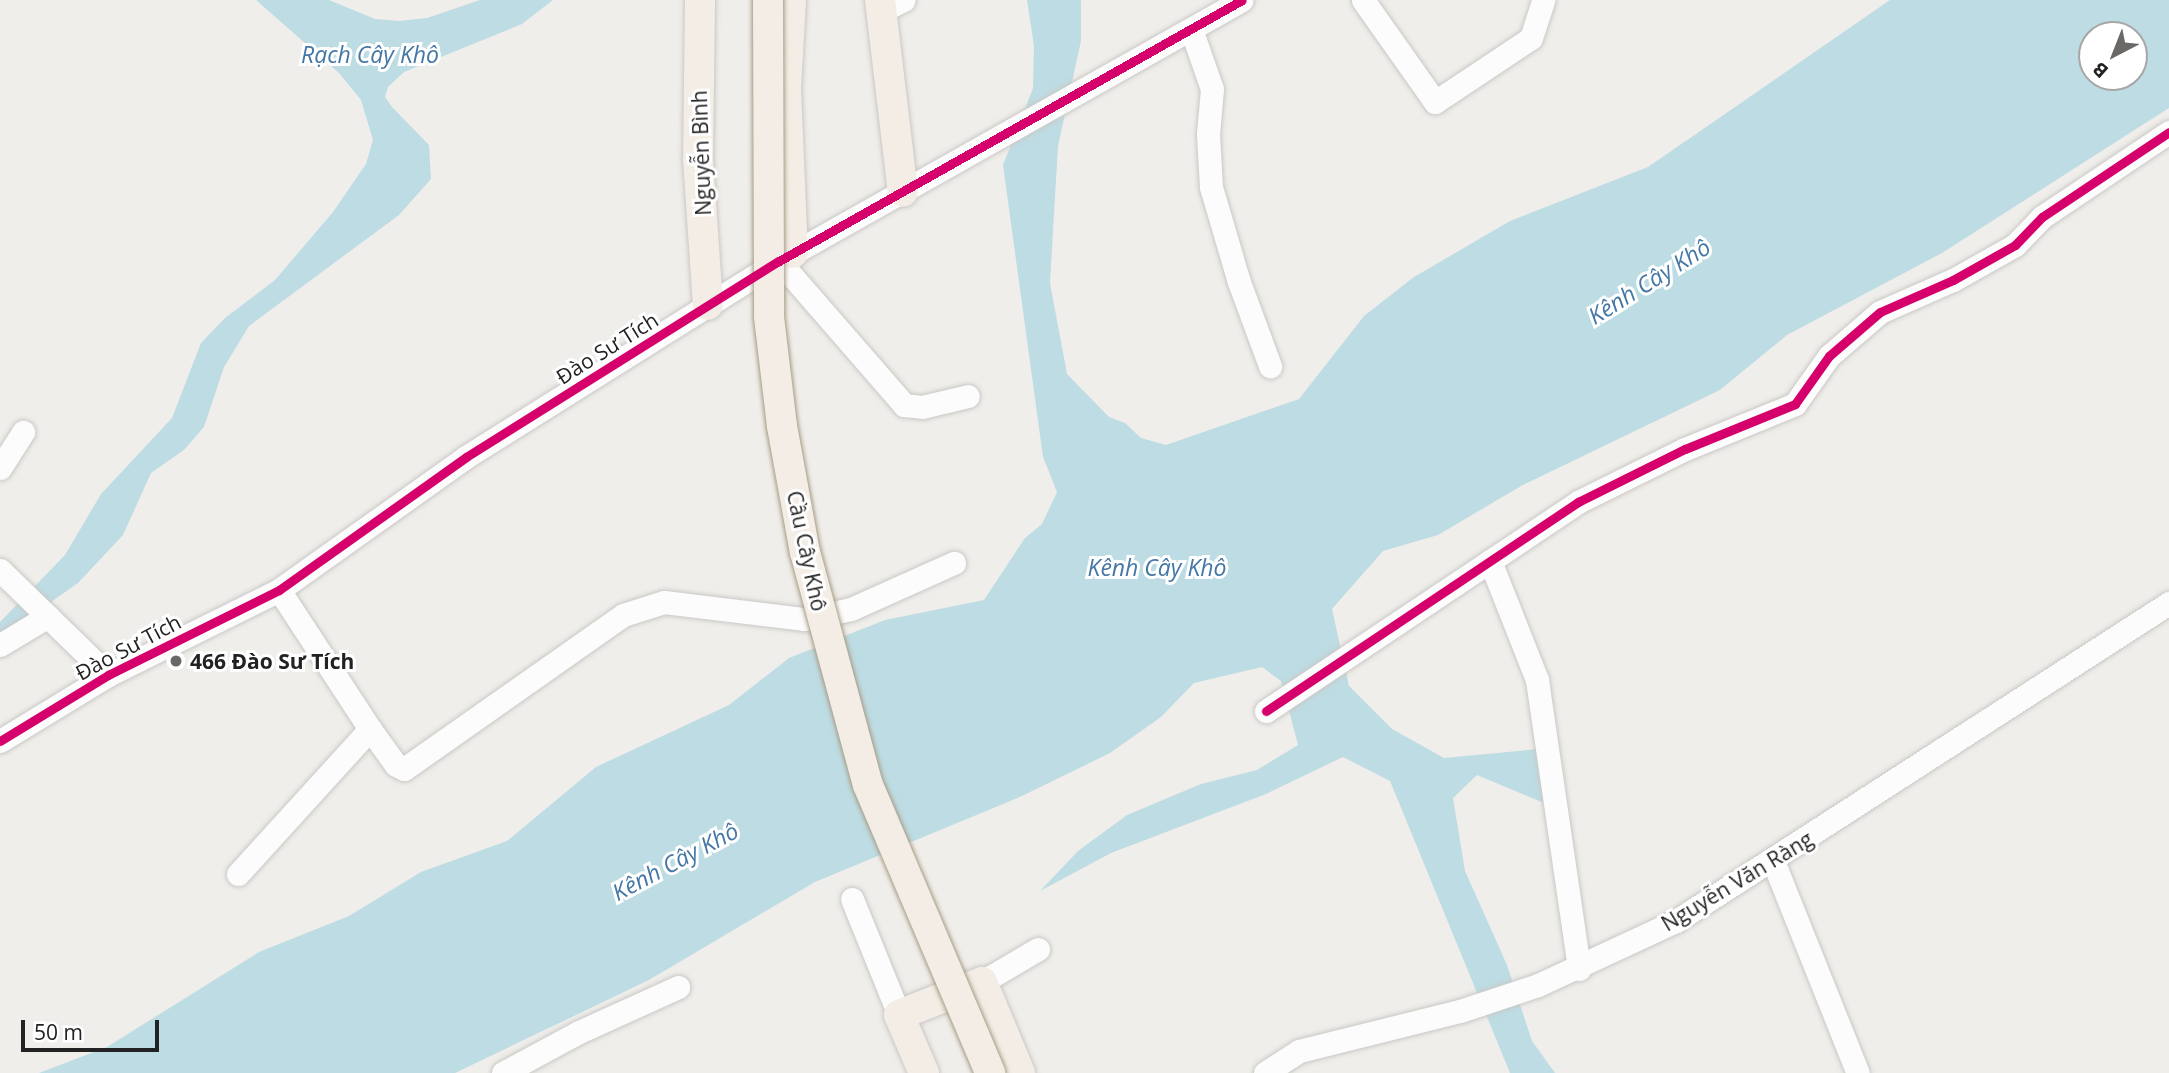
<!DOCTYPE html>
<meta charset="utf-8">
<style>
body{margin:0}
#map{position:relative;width:2169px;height:1073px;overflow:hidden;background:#f0eeea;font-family:"Open Sans",sans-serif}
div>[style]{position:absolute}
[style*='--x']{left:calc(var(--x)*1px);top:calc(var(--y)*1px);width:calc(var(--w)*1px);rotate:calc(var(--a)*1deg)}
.water>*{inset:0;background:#bedce3}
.roads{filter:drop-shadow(0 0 2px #c9c8c6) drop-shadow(0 0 2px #c9c8c6)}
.minor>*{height:23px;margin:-11.5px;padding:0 11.5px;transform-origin:11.5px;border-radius:11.5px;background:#fdfcfc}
.major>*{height:30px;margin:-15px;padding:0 15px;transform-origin:15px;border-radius:15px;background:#f3ede6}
.bridges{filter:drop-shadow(0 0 2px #a79c86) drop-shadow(0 0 2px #a79c86)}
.major-bridge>*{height:30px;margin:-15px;padding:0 15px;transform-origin:15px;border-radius:15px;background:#f3ede6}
.cycleway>*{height:9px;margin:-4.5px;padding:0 4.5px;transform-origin:4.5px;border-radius:4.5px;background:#d6006c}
.dots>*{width:19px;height:19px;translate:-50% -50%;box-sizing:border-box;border:4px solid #fff;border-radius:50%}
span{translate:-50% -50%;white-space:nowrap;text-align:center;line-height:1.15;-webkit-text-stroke:6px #fff;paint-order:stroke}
.street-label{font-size:21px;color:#222}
.poi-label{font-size:21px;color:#222;font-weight:700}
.left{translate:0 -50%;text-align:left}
.water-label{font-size:23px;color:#4477a6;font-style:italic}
.north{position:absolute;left:2078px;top:21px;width:70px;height:70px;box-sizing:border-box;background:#fff;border:2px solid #a7a7a7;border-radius:50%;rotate:222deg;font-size:19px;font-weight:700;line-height:28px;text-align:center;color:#222}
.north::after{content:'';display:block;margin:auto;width:24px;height:32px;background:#6a6968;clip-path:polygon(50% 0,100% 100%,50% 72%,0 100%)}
.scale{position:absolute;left:21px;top:1020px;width:138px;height:32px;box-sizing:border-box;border:4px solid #222;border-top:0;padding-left:9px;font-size:21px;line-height:24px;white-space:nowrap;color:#222;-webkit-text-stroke:5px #fff;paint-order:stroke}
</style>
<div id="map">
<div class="water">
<i style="clip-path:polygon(256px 0,329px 0,375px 19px,399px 21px,427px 18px,480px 0,553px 0,522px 24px,404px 72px,388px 87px,385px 97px,392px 107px,429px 145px,431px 179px,399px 215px,249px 326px,224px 367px,204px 427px,184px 450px,151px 473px,123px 535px,78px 583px,0 638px,0 622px,65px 555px,101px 494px,172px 418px,201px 343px,225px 318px,275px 280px,333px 212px,366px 164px,373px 140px,361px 100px,339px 73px)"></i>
<i style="clip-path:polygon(evenodd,1027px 0,1081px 0,1081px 41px,1058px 146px,1050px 283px,1067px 374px,1109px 417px,1125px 423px,1141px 438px,1166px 445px,1299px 399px,1364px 316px,1414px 277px,1510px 221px,1648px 167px,1890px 0,2169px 0,2169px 108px,1942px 253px,1787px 335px,1720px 390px,1521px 486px,1438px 535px,1383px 551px,1332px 609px,1349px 686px,1392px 729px,1444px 758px,1538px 749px,1544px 803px,1477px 775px,1453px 798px,1465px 871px,1507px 965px,1532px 1041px,1555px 1073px,1510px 1073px,1390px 781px,1343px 757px,1266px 794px,1111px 853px,1040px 891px,1078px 851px,1127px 815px,1201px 784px,1257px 770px,1298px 745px,1281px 681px,1262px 667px,1194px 683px,1161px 717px,1110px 753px,1022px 796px,815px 882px,649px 980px,455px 1073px,39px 1073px,107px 1047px,259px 952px,349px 916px,421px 872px,507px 841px,596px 767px,729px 705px,789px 658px,885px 620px,984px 600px,1025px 538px,1042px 524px,1057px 492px,1043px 457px,1003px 165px,1033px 88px,1034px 46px,1027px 0,2092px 35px,2134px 35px,2134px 77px,2092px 77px,2092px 35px)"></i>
</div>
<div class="roads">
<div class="minor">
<i style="--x:1363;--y:0;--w:125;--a:54.8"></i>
<i style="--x:1435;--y:102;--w:115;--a:-33.7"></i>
<i style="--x:1531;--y:38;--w:40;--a:-72"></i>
<i style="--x:881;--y:11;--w:25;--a:-26"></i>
<i style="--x:1191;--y:29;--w:64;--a:70.7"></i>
<i style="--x:1212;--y:89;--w:45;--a:95.1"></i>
<i style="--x:1208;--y:134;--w:53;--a:86.8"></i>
<i style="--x:1211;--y:187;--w:99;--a:73.6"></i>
<i style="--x:1239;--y:282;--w:90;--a:69.7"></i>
<i style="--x:779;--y:261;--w:191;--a:49"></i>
<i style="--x:904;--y:405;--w:18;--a:6"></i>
<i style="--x:922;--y:407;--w:47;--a:-13.4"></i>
<i style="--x:0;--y:468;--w:43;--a:-57.4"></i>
<i style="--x:1490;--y:561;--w:128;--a:68.4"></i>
<i style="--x:1537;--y:680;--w:292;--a:81.7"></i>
<i style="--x:0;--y:570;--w:151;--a:44.2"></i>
<i style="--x:279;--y:590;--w:166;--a:56.8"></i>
<i style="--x:370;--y:729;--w:44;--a:54.2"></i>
<i style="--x:396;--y:765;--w:9;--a:27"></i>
<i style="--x:404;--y:769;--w:268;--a:-35.1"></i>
<i style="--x:623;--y:615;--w:43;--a:-17.6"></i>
<i style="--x:664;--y:602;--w:142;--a:6.9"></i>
<i style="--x:805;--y:619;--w:47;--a:-12.3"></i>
<i style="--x:851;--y:609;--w:113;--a:-24.1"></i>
<i style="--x:0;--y:645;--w:56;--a:-31.1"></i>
<i style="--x:1266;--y:711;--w:376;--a:-33.8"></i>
<i style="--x:1578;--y:502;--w:119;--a:-26.4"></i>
<i style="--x:1685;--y:449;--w:119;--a:-22.2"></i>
<i style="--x:1795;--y:404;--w:59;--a:-54.7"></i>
<i style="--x:1829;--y:356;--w:67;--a:-40.8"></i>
<i style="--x:1880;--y:312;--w:80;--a:-23.7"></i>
<i style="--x:1953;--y:280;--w:71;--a:-29.4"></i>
<i style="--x:2015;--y:245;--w:39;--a:-46"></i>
<i style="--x:2042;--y:217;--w:153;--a:-33.8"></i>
<i style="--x:0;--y:741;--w:127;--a:-31.4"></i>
<i style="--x:108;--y:675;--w:191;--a:-26.4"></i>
<i style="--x:279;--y:590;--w:229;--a:-35.4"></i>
<i style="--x:466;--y:457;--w:369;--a:-32.1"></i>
<i style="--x:779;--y:261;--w:531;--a:-29.41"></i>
<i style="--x:1773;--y:861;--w:228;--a:68.2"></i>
<i style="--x:238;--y:874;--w:196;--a:-47.7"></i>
<i style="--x:852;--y:899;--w:125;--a:67.9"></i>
<i style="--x:982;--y:982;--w:65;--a:-30.5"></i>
<i style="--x:503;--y:1073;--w:86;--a:-28.3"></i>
<i style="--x:579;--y:1032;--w:109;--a:-24.4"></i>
<i style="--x:1265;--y:1073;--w:40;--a:-32.9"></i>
<i style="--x:1299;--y:1051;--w:166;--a:-14"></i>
<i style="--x:1460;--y:1011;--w:82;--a:-18.4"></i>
<i style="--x:1538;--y:985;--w:152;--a:-24.9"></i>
<i style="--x:1676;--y:921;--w:587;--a:-32.82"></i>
</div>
<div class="major">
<i style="--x:700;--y:0;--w:159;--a:90.7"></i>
<i style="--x:698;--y:159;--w:146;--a:86.1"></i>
<i style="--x:791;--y:0;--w:89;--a:93.2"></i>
<i style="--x:786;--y:89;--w:164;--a:87.6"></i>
<i style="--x:880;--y:0;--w:193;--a:83.2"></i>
<i style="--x:924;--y:1073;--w:63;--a:-113.3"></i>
<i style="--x:899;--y:1015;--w:89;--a:-21.7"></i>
<i style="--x:982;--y:982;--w:99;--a:67.3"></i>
</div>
</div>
<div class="bridges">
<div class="major-bridge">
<i style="--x:768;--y:0;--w:317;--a:89.8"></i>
<i style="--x:769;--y:317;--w:110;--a:83.2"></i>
<i style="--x:782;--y:426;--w:128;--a:79.7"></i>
<i style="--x:805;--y:552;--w:241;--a:74.9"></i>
<i style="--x:868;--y:785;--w:313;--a:67"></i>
</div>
</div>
<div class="cycleway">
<i style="--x:1266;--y:711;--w:376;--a:-33.8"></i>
<i style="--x:1578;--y:502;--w:119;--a:-26.4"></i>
<i style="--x:1685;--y:449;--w:119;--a:-22.2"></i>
<i style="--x:1795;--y:404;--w:59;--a:-54.7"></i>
<i style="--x:1829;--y:356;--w:67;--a:-40.8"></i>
<i style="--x:1880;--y:312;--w:80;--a:-23.7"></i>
<i style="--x:1953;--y:280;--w:71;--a:-29.4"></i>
<i style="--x:2015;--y:245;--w:39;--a:-46"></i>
<i style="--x:2042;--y:217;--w:153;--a:-33.8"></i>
<i style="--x:0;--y:741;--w:127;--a:-31.4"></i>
<i style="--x:108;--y:675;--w:191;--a:-26.4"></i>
<i style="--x:279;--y:590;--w:229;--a:-35.4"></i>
<i style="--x:466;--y:457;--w:369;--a:-32.1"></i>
<i style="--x:779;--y:261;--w:531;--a:-29.41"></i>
</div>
<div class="dots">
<i style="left:176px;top:661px;background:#6a6968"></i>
</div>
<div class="street-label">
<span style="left:701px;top:153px;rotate:-92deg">Nguyễn Bình</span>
<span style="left:607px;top:348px;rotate:-32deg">Đào Sư Tích</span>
<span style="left:807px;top:551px;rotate:78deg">Cầu Cây Khô</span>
<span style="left:128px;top:647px;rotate:-28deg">Đào Sư Tích</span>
<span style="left:1737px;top:881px;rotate:-31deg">Nguyễn Văn Ràng</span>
</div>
<div class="poi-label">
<span class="left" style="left:190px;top:661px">466 Đào Sư Tích</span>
</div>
<div class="water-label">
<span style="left:370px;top:54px">Rạch Cây Khô</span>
<span style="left:1649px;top:281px;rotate:-32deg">Kênh Cây Khô</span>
<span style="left:1157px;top:567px">Kênh Cây Khô</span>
<span style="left:675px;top:861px;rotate:-28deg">Kênh Cây Khô</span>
</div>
<div class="north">B</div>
<div class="scale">50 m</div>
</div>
